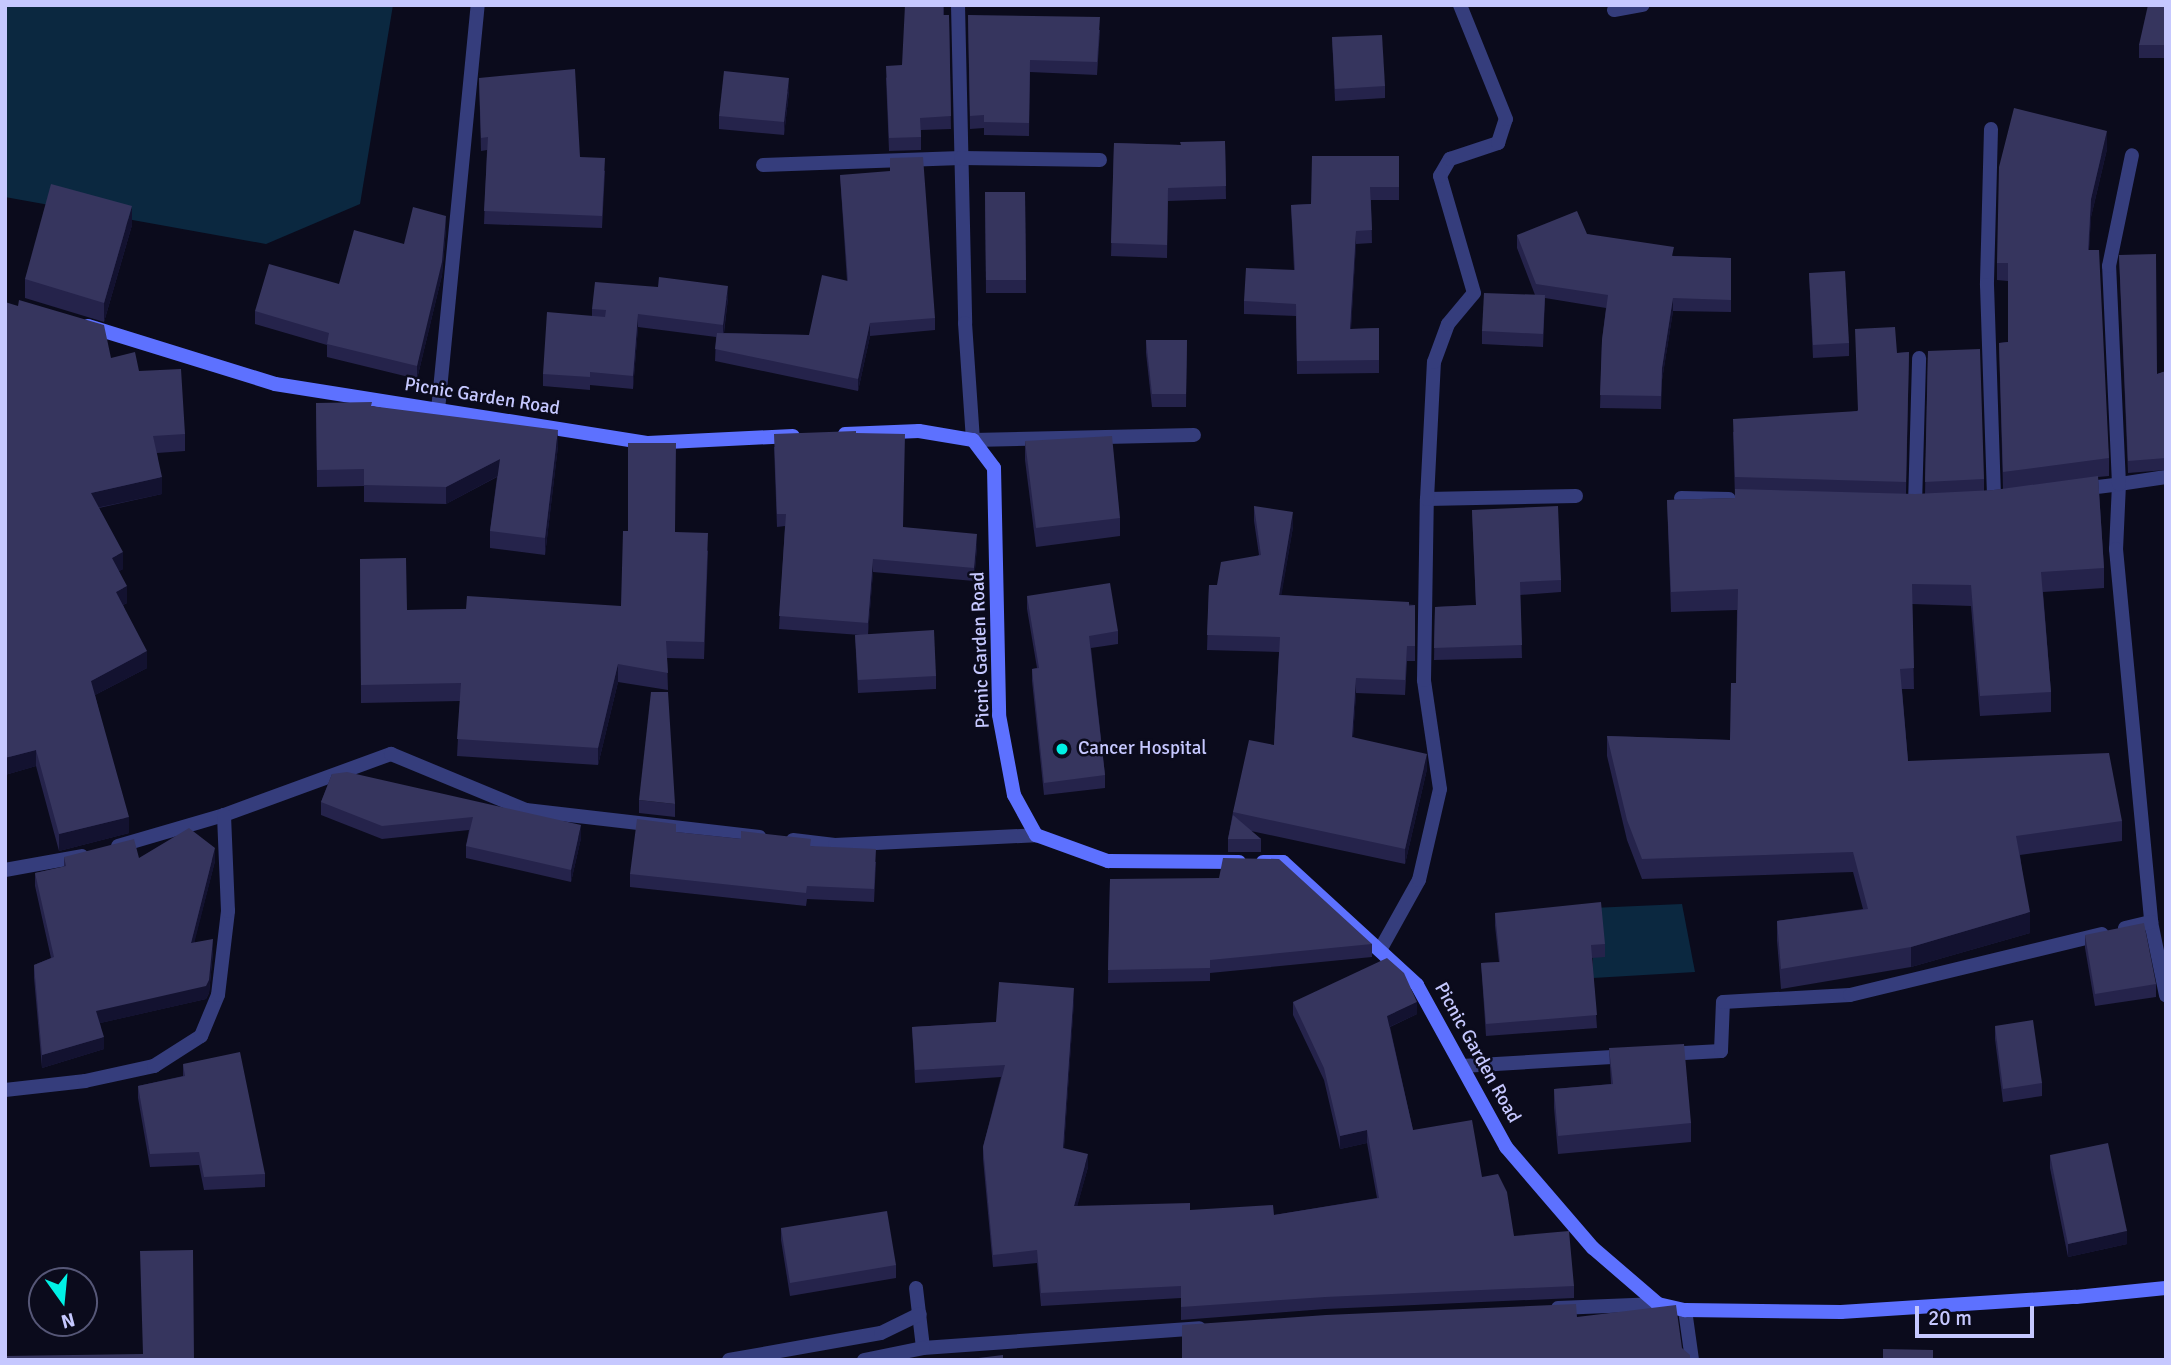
<!DOCTYPE html>
<style>
body{margin:0}
#map{position:relative;width:2171px;height:1365px;overflow:hidden;background:#0b0b1c;font-family:Signika,sans-serif}
div>[style]{position:absolute}
[style*='--x']{left:calc(var(--x)*1px);top:calc(var(--y)*1px);width:calc(var(--w)*1px);rotate:calc(var(--a)*1deg)}
.water>*{inset:0;background:#0b2840}
.street>*{height:14px;margin:-7px;padding:0 7px;transform-origin:7px;border-radius:7px;background:#353d7c}
.secondary>*{height:14px;margin:-7px;padding:0 7px;transform-origin:7px;border-radius:7px;background:#5d71ff}
.wall>*{inset:0;background:#25234b}
.shaded-wall>*{inset:0;background:#131230}
.building>*{inset:0;background:#36355e}
.dots>*{width:19px;height:19px;translate:-50% -50%;box-sizing:border-box;border:4px solid #0b0b1c;border-radius:50%}
span{translate:-50% -50%;white-space:nowrap;text-align:center;line-height:1.15;-webkit-text-stroke:5px #0b0b1c;paint-order:stroke}
.street-label{font-size:19px;color:#c6c8ff}
.poi-label{font-size:19px;color:#c6c8ff}
.left{translate:0 -50%;text-align:left}
.frame{position:absolute;inset:0;border:7px solid #c6c8ff;pointer-events:none}
.north{position:absolute;left:28px;top:1267px;width:70px;height:70px;box-sizing:border-box;background:#0b0b1c;border:2px solid #565777;border-radius:50%;rotate:165deg;font-size:19px;font-weight:700;line-height:28px;text-align:center;color:#c6c8ff}
.north::after{content:'';display:block;margin:auto;width:24px;height:32px;background:#00f1e5;clip-path:polygon(50% 0,100% 100%,50% 72%,0 100%)}
.scale{position:absolute;left:1915px;top:1306px;width:119px;height:32px;box-sizing:border-box;border:4px solid #c6c8ff;border-top:0;padding-left:9px;font-size:21px;line-height:24px;white-space:nowrap;color:#c6c8ff;-webkit-text-stroke:5px #0b0b1c;paint-order:stroke}
</style>
<div id="map">
<div class="water">
<i style="clip-path:polygon(5px 5px,393px 5px,360px 204px,266px 244px,5px 197px)"></i>
<i style="clip-path:polygon(1682px 904px,1695px 972px,1593px 978px,1592px 908px)"></i>
</div>
<div class="street">
<i style="--x:958;--y:5;--w:318;--a:88.7"></i>
<i style="--x:965;--y:323;--w:117;--a:86.1"></i>
<i style="--x:973;--y:440;--w:221;--a:-1.3"></i>
<i style="--x:1614;--y:10;--w:29;--a:-10"></i>
<i style="--x:1991;--y:129;--w:156;--a:91.5"></i>
<i style="--x:1987;--y:285;--w:216;--a:88.1"></i>
<i style="--x:763;--y:165;--w:198;--a:-2"></i>
<i style="--x:961;--y:158;--w:139;--a:0.8"></i>
<i style="--x:438;--y:410;--w:407;--a:-84.4"></i>
<i style="--x:2166;--y:477;--w:48;--a:171.5"></i>
<i style="--x:2119;--y:484;--w:65;--a:92.6"></i>
<i style="--x:2116;--y:549;--w:375;--a:84.6"></i>
<i style="--x:2151;--y:922;--w:75;--a:78.4"></i>
<i style="--x:2081;--y:489;--w:38;--a:-7"></i>
<i style="--x:2119;--y:484;--w:218;--a:-92.6"></i>
<i style="--x:2109;--y:266;--w:113;--a:-78.3"></i>
<i style="--x:1681;--y:498;--w:48;--a:1.2"></i>
<i style="--x:1427;--y:499;--w:149;--a:-1.2"></i>
<i style="--x:1915;--y:505;--w:147;--a:-88.4"></i>
<i style="--x:793;--y:840;--w:42;--a:6.8"></i>
<i style="--x:835;--y:845;--w:201;--a:-2.8"></i>
<i style="--x:118;--y:846;--w:110;--a:-16.3"></i>
<i style="--x:224;--y:815;--w:178;--a:-20.1"></i>
<i style="--x:391;--y:754;--w:146;--a:22.5"></i>
<i style="--x:526;--y:810;--w:235;--a:6.6"></i>
<i style="--x:5;--y:870;--w:78;--a:-10.3"></i>
<i style="--x:2125;--y:928;--w:27;--a:-13"></i>
<i style="--x:1380;--y:950;--w:80;--a:-60.9"></i>
<i style="--x:1419;--y:880;--w:93;--a:-77"></i>
<i style="--x:1440;--y:789;--w:110;--a:-98.4"></i>
<i style="--x:1424;--y:680;--w:181;--a:-89.1"></i>
<i style="--x:1427;--y:499;--w:137;--a:-87.1"></i>
<i style="--x:1434;--y:362;--w:40;--a:-69.8"></i>
<i style="--x:1448;--y:324;--w:40;--a:-50"></i>
<i style="--x:1474;--y:293;--w:122;--a:-106.2"></i>
<i style="--x:1440;--y:176;--w:20;--a:-60"></i>
<i style="--x:1450;--y:159;--w:51;--a:-18.4"></i>
<i style="--x:1498;--y:143;--w:25;--a:-72"></i>
<i style="--x:1506;--y:119;--w:123;--a:-112"></i>
<i style="--x:1666;--y:1054;--w:55;--a:-3.1"></i>
<i style="--x:1721;--y:1051;--w:49;--a:-87.7"></i>
<i style="--x:1723;--y:1002;--w:127;--a:-3.2"></i>
<i style="--x:1850;--y:995;--w:259;--a:-13.6"></i>
<i style="--x:1462;--y:1066;--w:167;--a:-3.4"></i>
<i style="--x:5;--y:1090;--w:81;--a:-6.4"></i>
<i style="--x:85;--y:1081;--w:71;--a:-12.3"></i>
<i style="--x:154;--y:1066;--w:56;--a:-32.6"></i>
<i style="--x:201;--y:1036;--w:44;--a:-67.5"></i>
<i style="--x:218;--y:995;--w:85;--a:-83.2"></i>
<i style="--x:228;--y:911;--w:96;--a:-92.4"></i>
<i style="--x:916;--y:1288;--w:60;--a:83.3"></i>
<i style="--x:923;--y:1348;--w:277;--a:-4.1"></i>
<i style="--x:1558;--y:1308;--w:100;--a:-2.3"></i>
<i style="--x:1685;--y:1310;--w:50;--a:82"></i>
<i style="--x:729;--y:1360;--w:154;--a:-10.1"></i>
<i style="--x:881;--y:1333;--w:43;--a:-26"></i>
<i style="--x:864;--y:1360;--w:60;--a:-11.5"></i>
</div>
<div class="secondary">
<i style="--x:88;--y:326;--w:196;--a:17.2"></i>
<i style="--x:275;--y:384;--w:378;--a:9"></i>
<i style="--x:648;--y:443;--w:145;--a:-2.8"></i>
<i style="--x:845;--y:434;--w:74;--a:-2.3"></i>
<i style="--x:919;--y:431;--w:55;--a:9.5"></i>
<i style="--x:973;--y:440;--w:35;--a:53"></i>
<i style="--x:994;--y:468;--w:247;--a:88.8"></i>
<i style="--x:999;--y:715;--w:81;--a:79.4"></i>
<i style="--x:1014;--y:795;--w:46;--a:61.2"></i>
<i style="--x:1036;--y:835;--w:77;--a:19.9"></i>
<i style="--x:1108;--y:861;--w:131;--a:0.4"></i>
<i style="--x:1263;--y:862;--w:20;--a:0"></i>
<i style="--x:1283;--y:862;--w:182;--a:42.5"></i>
<i style="--x:1417;--y:985;--w:185;--a:61.2"></i>
<i style="--x:1506;--y:1147;--w:133;--a:49.3"></i>
<i style="--x:1593;--y:1248;--w:86;--a:40.7"></i>
<i style="--x:1658;--y:1304;--w:28;--a:13"></i>
<i style="--x:1685;--y:1310;--w:156;--a:0.7"></i>
<i style="--x:1841;--y:1312;--w:235;--a:-3.7"></i>
<i style="--x:2076;--y:1297;--w:90;--a:-5.7"></i>
</div>
<div class="wall">
<i style="clip-path:polygon(944px 5px,944px 15px,949px 15px,951px 129px,921px 130px,921px 150px,889px 151px,886px 78px,902px 65px)"></i>
<i style="clip-path:polygon(2166px 5px,2166px 58px,2139px 58px,2139px 45px)"></i>
<i style="clip-path:polygon(968px 15px,1100px 30px,1097px 75px,1030px 72px,1029px 136px,984px 135px,984px 128px,970px 129px)"></i>
<i style="clip-path:polygon(1332px 37px,1385px 86px,1385px 98px,1335px 101px)"></i>
<i style="clip-path:polygon(479px 78px,580px 157px,605px 171px,602px 228px,484px 224px,487px 150px,481px 151px)"></i>
<i style="clip-path:polygon(789px 91px,784px 135px,719px 129px,719px 116px)"></i>
<i style="clip-path:polygon(1225px 141px,1226px 199px,1168px 201px,1167px 258px,1111px 256px,1114px 143px,1181px 145px)"></i>
<i style="clip-path:polygon(2107px 149px,2091px 217px,2089px 250px,2109px 458px,2109px 476px,2098px 477px,2104px 568px,2104px 588px,2043px 592px,2051px 692px,2051px 712px,1980px 716px,1971px 606px,1912px 604px,1914px 689px,1902px 689px,1908px 761px,2122px 821px,2122px 841px,2020px 855px,2030px 933px,1911px 967px,1781px 989px,1777px 941px,1777px 921px,1863px 909px,1853px 872px,1642px 879px,1627px 840px,1607px 756px,1607px 736px,1730px 740px,1736px 683px,1737px 610px,1671px 612px,1667px 500px,1735px 498px,1733px 432px,1857px 411px,1897px 353px,1909px 352px,1906px 494px,1925px 494px,1928px 351px,1984px 479px,1984px 491px,2003px 489px,1999px 343px,2008px 342px,2008px 281px,1997px 280px,1997px 263px)"></i>
<i style="clip-path:polygon(1399px 156px,1399px 200px,1371px 200px,1372px 243px,1356px 244px,1351px 329px,1379px 328px,1379px 373px,1297px 374px,1296px 316px,1244px 314px,1244px 301px,1294px 270px,1291px 205px,1311px 204px)"></i>
<i style="clip-path:polygon(840px 175px,935px 318px,935px 330px,870px 336px,858px 391px,715px 361px,716px 337px,638px 327px,633px 389px,590px 385px,590px 390px,543px 386px,543px 374px,592px 316px,592px 309px,728px 298px,724px 333px,809px 335px,847px 281px)"></i>
<i style="clip-path:polygon(985px 192px,1025px 192px,1026px 293px,986px 293px)"></i>
<i style="clip-path:polygon(132px 225px,104px 322px,25px 298px,25px 279px)"></i>
<i style="clip-path:polygon(446px 229px,442px 275px,417px 379px,327px 357px,327px 345px,255px 324px,255px 311px,339px 284px,404px 244px)"></i>
<i style="clip-path:polygon(1587px 234px,1674px 256px,1731px 258px,1731px 312px,1673px 311px,1662px 380px,1661px 409px,1600px 408px,1602px 340px,1606px 308px,1545px 298px,1543px 347px,1482px 344px,1482px 331px,1535px 295px,1517px 248px,1517px 235px)"></i>
<i style="clip-path:polygon(2119px 255px,2157px 374px,2166px 371px,2166px 470px,2128px 473px)"></i>
<i style="clip-path:polygon(1809px 273px,1849px 343px,1849px 356px,1813px 358px)"></i>
<i style="clip-path:polygon(1146px 340px,1187px 340px,1186px 407px,1152px 407px,1146px 353px)"></i>
<i style="clip-path:polygon(111px 358px,139px 371px,185px 434px,185px 451px,157px 453px,162px 494px,99px 508px,123px 569px,119px 571px,127px 603px,123px 605px,147px 668px,95px 695px,129px 833px,59px 851px,36px 766px,5px 775px)"></i>
<i style="clip-path:polygon(316px 403px,372px 406px,558px 446px,545px 555px,490px 548px,490px 531px,497px 477px,446px 504px,364px 502px,364px 486px,317px 487px)"></i>
<i style="clip-path:polygon(856px 433px,903px 527px,977px 547px,974px 581px,873px 572px,868px 634px,936px 676px,936px 689px,858px 693px,855px 635px,860px 635px,779px 629px,785px 526px,777px 527px,774px 447px)"></i>
<i style="clip-path:polygon(1025px 441px,1120px 518px,1120px 536px,1036px 547px,1025px 460px)"></i>
<i style="clip-path:polygon(1254px 506px,1293px 527px,1281px 595px,1415px 605px,1415px 661px,1407px 661px,1405px 695px,1356px 693px,1353px 737px,1427px 769px,1405px 864px,1251px 831px,1261px 839px,1261px 852px,1228px 852px,1228px 839px,1233px 812px,1274px 745px,1279px 652px,1207px 650px,1209px 585px,1217px 585px,1259px 555px,1254px 521px)"></i>
<i style="clip-path:polygon(1472px 510px,1561px 580px,1561px 592px,1520px 595px,1522px 658px,1434px 660px,1435px 607px,1476px 605px)"></i>
<i style="clip-path:polygon(676px 532px,708px 551px,704px 659px,667px 658px,668px 690px,618px 682px,598px 765px,457px 756px,460px 701px,361px 703px,360px 559px,407px 610px,621px 606px)"></i>
<i style="clip-path:polygon(1027px 596px,1118px 631px,1118px 644px,1091px 648px,1105px 775px,1105px 788px,1044px 795px,1032px 681px,1032px 669px,1037px 668px,1027px 609px)"></i>
<i style="clip-path:polygon(332px 774px,581px 838px,571px 882px,466px 858px,466px 846px,469px 830px,382px 839px,321px 815px,321px 802px)"></i>
<i style="clip-path:polygon(639px 800px,675px 804px,675px 817px,639px 813px)"></i>
<i style="clip-path:polygon(676px 832px,811px 846px,876px 862px,874px 902px,807px 899px,806px 906px,630px 887px,630px 874px)"></i>
<i style="clip-path:polygon(64px 857px,139px 858px,215px 861px,194px 942px,213px 952px,209px 993px,206px 999px,100px 1023px,104px 1049px,42px 1068px,34px 978px,34px 965px,51px 958px,35px 886px,35px 873px,64px 867px)"></i>
<i style="clip-path:polygon(1110px 879px,1372px 944px,1372px 957px,1210px 973px,1210px 981px,1108px 983px)"></i>
<i style="clip-path:polygon(1495px 913px,1605px 944px,1605px 957px,1592px 958px,1597px 1028px,1486px 1036px,1481px 963px,1499px 962px,1495px 926px)"></i>
<i style="clip-path:polygon(2085px 935px,2156px 984px,2156px 997px,2095px 1006px,2085px 948px)"></i>
<i style="clip-path:polygon(1074px 1001px,1064px 1148px,1088px 1167px,1077px 1206px,1190px 1210px,1274px 1215px,1377px 1198px,1367px 1143px,1340px 1149px,1324px 1080px,1293px 1015px,1293px 1002px,1417px 1014px,1390px 1027px,1413px 1130px,1482px 1177px,1514px 1236px,1574px 1286px,1574px 1298px,1325px 1309px,1181px 1320px,1181px 1298px,1041px 1306px,1037px 1263px,993px 1267px,983px 1159px,983px 1147px,1001px 1077px,915px 1083px,912px 1027px,996px 1022px)"></i>
<i style="clip-path:polygon(1995px 1026px,2042px 1083px,2042px 1096px,2003px 1102px,1995px 1039px)"></i>
<i style="clip-path:polygon(1609px 1048px,1691px 1123px,1691px 1142px,1558px 1154px,1554px 1108px,1554px 1089px,1611px 1084px)"></i>
<i style="clip-path:polygon(183px 1064px,265px 1174px,265px 1187px,204px 1190px,199px 1165px,150px 1167px,138px 1098px,138px 1086px,183px 1076px)"></i>
<i style="clip-path:polygon(2050px 1155px,2127px 1244px,2068px 1257px,2050px 1168px)"></i>
<i style="clip-path:polygon(781px 1228px,896px 1265px,896px 1278px,790px 1296px,781px 1240px)"></i>
</div>
<div class="shaded-wall">
<i style="clip-path:polygon(789px 78px,789px 91px,784px 135px,784px 122px)"></i>
<i style="clip-path:polygon(2107px 131px,2107px 149px,2091px 217px,2088px 267px,2091px 199px)"></i>
<i style="clip-path:polygon(132px 206px,132px 225px,104px 322px,104px 303px)"></i>
<i style="clip-path:polygon(446px 216px,446px 229px,442px 275px,417px 379px,417px 366px)"></i>
<i style="clip-path:polygon(1356px 231px,1356px 244px,1350px 341px,1350px 329px)"></i>
<i style="clip-path:polygon(728px 286px,728px 298px,723px 338px,723px 325px)"></i>
<i style="clip-path:polygon(1673px 298px,1673px 311px,1662px 380px,1661px 409px,1662px 368px)"></i>
<i style="clip-path:polygon(638px 314px,638px 327px,633px 389px,633px 376px)"></i>
<i style="clip-path:polygon(870px 323px,870px 336px,858px 391px,858px 379px)"></i>
<i style="clip-path:polygon(558px 430px,558px 446px,545px 555px,545px 538px)"></i>
<i style="clip-path:polygon(500px 459px,500px 475px,446px 504px,446px 487px)"></i>
<i style="clip-path:polygon(162px 477px,162px 494px,91px 509px,91px 493px)"></i>
<i style="clip-path:polygon(1293px 512px,1293px 527px,1279px 610px,1279px 595px)"></i>
<i style="clip-path:polygon(977px 534px,977px 547px,974px 581px,974px 568px)"></i>
<i style="clip-path:polygon(123px 552px,123px 569px,112px 575px,112px 558px)"></i>
<i style="clip-path:polygon(873px 559px,873px 572px,868px 635px,868px 623px)"></i>
<i style="clip-path:polygon(127px 586px,127px 603px,116px 608px,116px 592px)"></i>
<i style="clip-path:polygon(147px 651px,147px 668px,91px 697px,91px 681px)"></i>
<i style="clip-path:polygon(618px 664px,618px 682px,598px 765px,598px 748px)"></i>
<i style="clip-path:polygon(1356px 678px,1356px 693px,1352px 752px,1352px 737px)"></i>
<i style="clip-path:polygon(36px 750px,36px 766px,5px 775px,5px 758px)"></i>
<i style="clip-path:polygon(1427px 754px,1427px 769px,1405px 864px,1405px 849px)"></i>
<i style="clip-path:polygon(129px 817px,129px 833px,59px 851px,59px 834px)"></i>
<i style="clip-path:polygon(581px 825px,581px 838px,571px 882px,571px 870px)"></i>
<i style="clip-path:polygon(215px 848px,215px 861px,191px 956px,191px 943px)"></i>
<i style="clip-path:polygon(2030px 912px,2030px 933px,1911px 967px,1911px 947px)"></i>
<i style="clip-path:polygon(213px 939px,213px 952px,209px 993px,206px 999px,96px 1024px,96px 1011px)"></i>
<i style="clip-path:polygon(1074px 988px,1074px 1001px,1063px 1160px,1063px 1148px)"></i>
<i style="clip-path:polygon(1417px 1002px,1417px 1014px,1387px 1028px,1387px 1016px)"></i>
<i style="clip-path:polygon(104px 1037px,104px 1049px,42px 1068px,42px 1055px)"></i>
<i style="clip-path:polygon(1367px 1130px,1367px 1143px,1340px 1149px,1340px 1136px)"></i>
<i style="clip-path:polygon(1088px 1154px,1088px 1167px,1074px 1218px,1074px 1206px)"></i>
<i style="clip-path:polygon(2127px 1231px,2127px 1244px,2068px 1257px,2068px 1244px)"></i>
</div>
<div class="building">
<i style="clip-path:polygon(905px 5px,943px 5px,943px 15px,949px 15px,951px 116px,920px 118px,921px 137px,889px 138px,886px 66px,902px 65px)"></i>
<i style="clip-path:polygon(2148px 5px,2166px 5px,2166px 45px,2139px 45px)"></i>
<i style="clip-path:polygon(968px 15px,1100px 17px,1097px 62px,1030px 60px,1029px 123px,984px 122px,984px 115px,970px 116px)"></i>
<i style="clip-path:polygon(1382px 35px,1385px 86px,1335px 89px,1332px 37px)"></i>
<i style="clip-path:polygon(575px 69px,580px 157px,605px 158px,602px 216px,484px 211px,488px 137px,481px 138px,479px 78px)"></i>
<i style="clip-path:polygon(724px 71px,789px 78px,784px 122px,719px 116px)"></i>
<i style="clip-path:polygon(2014px 108px,2107px 131px,2091px 199px,2088px 250px,2099px 250px,2109px 458px,2003px 472px,1999px 343px,2008px 342px,2008px 263px,1997px 263px,1999px 167px)"></i>
<i style="clip-path:polygon(1225px 141px,1226px 186px,1168px 188px,1167px 245px,1111px 243px,1114px 143px,1181px 145px,1180px 142px)"></i>
<i style="clip-path:polygon(1312px 156px,1399px 156px,1399px 187px,1370px 187px,1372px 230px,1356px 231px,1350px 329px,1379px 328px,1379px 360px,1297px 361px,1296px 304px,1244px 301px,1246px 268px,1295px 270px,1291px 205px,1311px 204px)"></i>
<i style="clip-path:polygon(923px 157px,935px 318px,870px 323px,858px 379px,715px 349px,717px 333px,809px 335px,822px 275px,848px 281px,840px 175px,890px 171px,890px 158px)"></i>
<i style="clip-path:polygon(51px 184px,132px 206px,104px 303px,25px 279px)"></i>
<i style="clip-path:polygon(985px 192px,1025px 192px,1026px 280px,986px 280px)"></i>
<i style="clip-path:polygon(413px 207px,446px 216px,442px 262px,417px 366px,327px 344px,329px 333px,255px 311px,269px 264px,339px 284px,354px 230px,404px 244px)"></i>
<i style="clip-path:polygon(1577px 211px,1587px 234px,1674px 247px,1672px 256px,1731px 258px,1731px 300px,1673px 298px,1662px 368px,1661px 396px,1600px 395px,1602px 340px,1608px 295px,1536px 284px,1517px 235px)"></i>
<i style="clip-path:polygon(2156px 254px,2157px 374px,2166px 371px,2166px 458px,2128px 461px,2119px 255px)"></i>
<i style="clip-path:polygon(1845px 271px,1849px 343px,1813px 345px,1809px 273px)"></i>
<i style="clip-path:polygon(659px 277px,728px 286px,723px 325px,638px 314px,633px 376px,590px 372px,590px 377px,543px 374px,547px 312px,605px 317px,606px 310px,592px 309px,595px 282px,658px 287px)"></i>
<i style="clip-path:polygon(1484px 293px,1545px 295px,1543px 334px,1482px 331px)"></i>
<i style="clip-path:polygon(19px 300px,104px 325px,111px 358px,135px 352px,139px 371px,181px 369px,185px 434px,153px 436px,162px 477px,91px 493px,123px 552px,112px 558px,127px 586px,116px 592px,147px 651px,91px 681px,129px 817px,59px 834px,36px 750px,5px 758px,5px 302px,18px 306px)"></i>
<i style="clip-path:polygon(1895px 327px,1897px 353px,1909px 352px,1906px 482px,1735px 477px,1733px 419px,1858px 411px,1855px 329px)"></i>
<i style="clip-path:polygon(1146px 340px,1187px 340px,1186px 394px,1152px 394px)"></i>
<i style="clip-path:polygon(1980px 349px,1984px 479px,1925px 482px,1928px 351px)"></i>
<i style="clip-path:polygon(372px 402px,371px 406px,558px 430px,545px 538px,490px 531px,500px 459px,446px 487px,364px 485px,364px 469px,317px 470px,316px 403px)"></i>
<i style="clip-path:polygon(856px 431px,856px 433px,905px 434px,903px 527px,977px 534px,974px 568px,873px 559px,868px 623px,779px 616px,786px 514px,777px 514px,774px 434px)"></i>
<i style="clip-path:polygon(1112px 436px,1120px 518px,1036px 528px,1025px 441px)"></i>
<i style="clip-path:polygon(628px 443px,676px 443px,675px 532px,708px 533px,704px 642px,666px 641px,668px 673px,618px 664px,598px 748px,457px 739px,461px 683px,361px 685px,360px 559px,406px 558px,407px 610px,466px 609px,467px 596px,621px 606px,623px 531px,628px 531px)"></i>
<i style="clip-path:polygon(2098px 476px,2104px 568px,2041px 572px,2051px 692px,1980px 696px,1971px 585px,1912px 584px,1914px 668px,1900px 669px,1908px 761px,2109px 753px,2122px 821px,2016px 836px,2030px 912px,1911px 947px,1781px 969px,1777px 921px,1868px 909px,1853px 852px,1642px 859px,1627px 820px,1607px 736px,1730px 740px,1731px 683px,1736px 683px,1738px 589px,1671px 592px,1667px 500px,1735px 498px,1735px 489px,1915px 494px,1994px 490px)"></i>
<i style="clip-path:polygon(1254px 506px,1293px 512px,1279px 595px,1409px 602px,1409px 606px,1415px 605px,1415px 646px,1407px 646px,1405px 680px,1356px 678px,1352px 737px,1427px 754px,1405px 849px,1233px 812px,1249px 740px,1274px 745px,1280px 637px,1207px 635px,1209px 585px,1217px 585px,1221px 562px,1261px 555px)"></i>
<i style="clip-path:polygon(1558px 506px,1561px 580px,1520px 582px,1522px 645px,1434px 648px,1435px 607px,1476px 605px,1472px 510px)"></i>
<i style="clip-path:polygon(1110px 583px,1118px 631px,1089px 636px,1105px 775px,1044px 783px,1032px 669px,1039px 668px,1027px 596px)"></i>
<i style="clip-path:polygon(934px 630px,936px 676px,858px 680px,855px 635px)"></i>
<i style="clip-path:polygon(651px 692px,668px 692px,675px 804px,639px 800px)"></i>
<i style="clip-path:polygon(347px 772px,581px 825px,571px 870px,466px 846px,473px 817px,382px 826px,321px 802px,332px 774px)"></i>
<i style="clip-path:polygon(1233px 815px,1261px 839px,1228px 839px)"></i>
<i style="clip-path:polygon(637px 819px,676px 824px,676px 832px,741px 839px,741px 831px,811px 839px,810px 846px,876px 849px,874px 889px,807px 886px,806px 893px,630px 874px)"></i>
<i style="clip-path:polygon(189px 828px,215px 848px,191px 943px,213px 939px,209px 980px,206px 986px,96px 1011px,104px 1037px,42px 1055px,34px 965px,54px 957px,35px 873px,66px 866px,64px 857px,134px 839px,139px 858px)"></i>
<i style="clip-path:polygon(1223px 858px,1279px 859px,1372px 944px,1210px 960px,1210px 968px,1108px 970px,1110px 879px,1219px 878px)"></i>
<i style="clip-path:polygon(1601px 902px,1605px 944px,1591px 945px,1597px 1015px,1486px 1024px,1481px 963px,1500px 962px,1495px 913px)"></i>
<i style="clip-path:polygon(2144px 923px,2156px 984px,2095px 994px,2085px 935px)"></i>
<i style="clip-path:polygon(1387px 958px,1404px 973px,1417px 1002px,1387px 1016px,1413px 1130px,1472px 1120px,1482px 1177px,1498px 1174px,1507px 1192px,1514px 1236px,1569px 1231px,1574px 1286px,1325px 1297px,1181px 1307px,1181px 1286px,1041px 1293px,1037px 1250px,993px 1255px,983px 1147px,1005px 1065px,915px 1070px,912px 1027px,996px 1022px,999px 982px,1074px 988px,1063px 1148px,1088px 1154px,1074px 1206px,1190px 1203px,1190px 1210px,1273px 1205px,1274px 1215px,1379px 1198px,1367px 1130px,1340px 1136px,1324px 1068px,1293px 1002px)"></i>
<i style="clip-path:polygon(2033px 1020px,2042px 1083px,2003px 1089px,1995px 1026px)"></i>
<i style="clip-path:polygon(1684px 1044px,1691px 1123px,1558px 1136px,1554px 1089px,1613px 1084px,1609px 1048px)"></i>
<i style="clip-path:polygon(240px 1052px,265px 1174px,204px 1177px,199px 1152px,150px 1154px,138px 1086px,185px 1076px,183px 1064px)"></i>
<i style="clip-path:polygon(2108px 1143px,2127px 1231px,2068px 1244px,2050px 1155px)"></i>
<i style="clip-path:polygon(887px 1211px,896px 1265px,790px 1283px,781px 1228px)"></i>
<i style="clip-path:polygon(193px 1250px,194px 1360px,5px 1360px,5px 1356px,143px 1354px,140px 1251px)"></i>
<i style="clip-path:polygon(1576px 1304px,1577px 1317px,1676px 1305px,1682px 1348px,1690px 1355px,1690px 1360px,1182px 1360px,1182px 1325px,1326px 1315px)"></i>
<i style="clip-path:polygon(1883px 1349px,1933px 1350px,1933px 1360px,1883px 1360px)"></i>
<i style="clip-path:polygon(1003px 1355px,1003px 1360px,962px 1360px)"></i>
</div>
<div class="dots">
<i style="left:1062px;top:749px;background:#00f1e5"></i>
</div>
<div class="street-label">
<span style="left:482px;top:397px;rotate:9deg">Picnic Garden Road</span>
<span style="left:981px;top:650px;rotate:-92deg">Picnic Garden Road</span>
<span style="left:1477px;top:1053px;rotate:61deg">Picnic Garden Road</span>
</div>
<div class="poi-label">
<span class="left" style="left:1078px;top:749px">Cancer Hospital</span>
</div>
<div class="frame"></div>
<div class="north">N</div>
<div class="scale">20 m</div>
</div>
